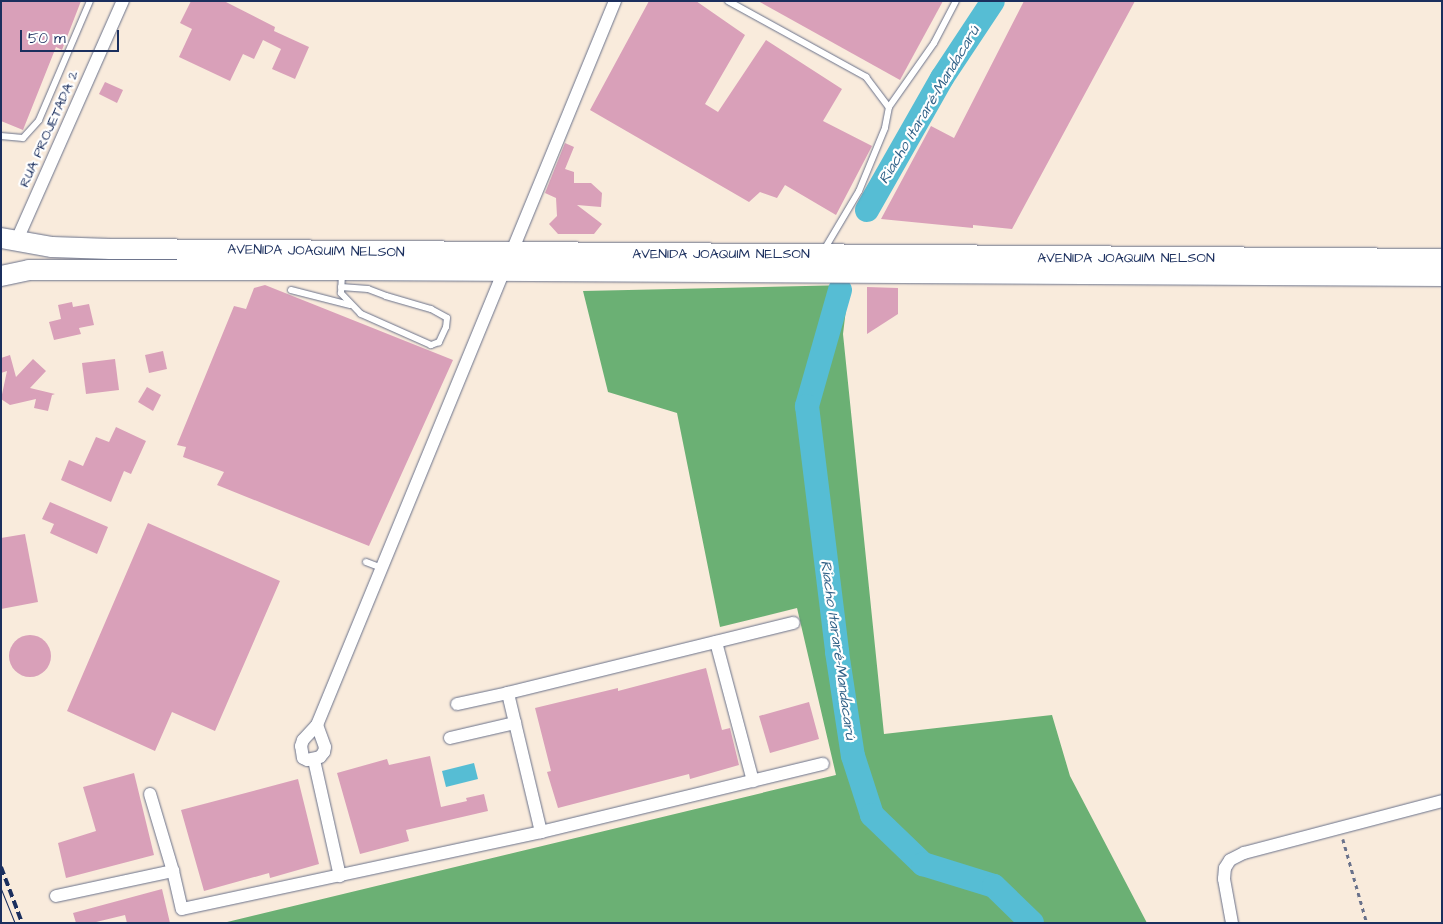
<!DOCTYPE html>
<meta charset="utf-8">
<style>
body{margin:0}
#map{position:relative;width:1443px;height:924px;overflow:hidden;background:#f9ebdc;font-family:"Architects Daughter",sans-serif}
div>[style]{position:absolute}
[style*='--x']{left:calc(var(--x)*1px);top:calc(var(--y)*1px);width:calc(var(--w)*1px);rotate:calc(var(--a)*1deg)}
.forest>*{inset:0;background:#6bb074}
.water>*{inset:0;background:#56bdd4}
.river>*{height:24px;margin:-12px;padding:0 12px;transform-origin:12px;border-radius:12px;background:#56bdd4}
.building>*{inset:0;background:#d9a0b9}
.round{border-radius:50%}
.path>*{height:2.5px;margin-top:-1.25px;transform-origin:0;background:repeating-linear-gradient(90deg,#69718a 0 4px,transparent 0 8px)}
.roads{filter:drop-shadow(0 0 1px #69718a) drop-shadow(0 0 1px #69718a)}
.service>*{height:6px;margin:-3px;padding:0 3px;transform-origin:3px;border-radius:3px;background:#fff}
.minor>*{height:12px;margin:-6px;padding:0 6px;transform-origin:6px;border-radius:6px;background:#fff}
.primary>*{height:20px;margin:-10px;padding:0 10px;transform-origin:10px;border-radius:10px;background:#fff}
.tram>*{height:1px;margin:-0.5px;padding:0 0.5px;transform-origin:0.5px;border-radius:0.5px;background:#1b2f5e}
.rail>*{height:4px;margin-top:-2px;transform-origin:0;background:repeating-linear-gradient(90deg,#1b2f5e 0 8px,transparent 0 12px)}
span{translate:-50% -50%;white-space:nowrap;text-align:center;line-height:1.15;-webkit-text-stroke:4.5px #fff;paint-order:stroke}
.street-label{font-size:14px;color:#1b2f5e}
.water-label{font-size:15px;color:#306187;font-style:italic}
.frame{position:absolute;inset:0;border:2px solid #1b2f5e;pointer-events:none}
.scale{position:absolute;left:20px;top:30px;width:99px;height:22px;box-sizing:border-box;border:2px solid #1b2f5e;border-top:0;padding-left:6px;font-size:15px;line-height:18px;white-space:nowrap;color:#1b2f5e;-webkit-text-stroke:4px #fff;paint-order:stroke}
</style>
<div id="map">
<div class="forest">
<i style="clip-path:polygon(849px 285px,843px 334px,884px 734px,1052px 715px,1070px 776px,1147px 923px,223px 923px,836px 775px,797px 608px,720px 627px,677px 413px,608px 392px,583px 291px)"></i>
</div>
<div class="water">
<i style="clip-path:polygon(474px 763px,478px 779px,446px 787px,442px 771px)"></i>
</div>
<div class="river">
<i style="--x:867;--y:210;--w:152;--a:-60.4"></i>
<i style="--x:942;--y:78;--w:92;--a:-56.5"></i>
<i style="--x:840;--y:290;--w:121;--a:105.9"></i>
<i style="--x:807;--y:406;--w:248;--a:83"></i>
<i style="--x:837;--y:652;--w:105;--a:81.3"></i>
<i style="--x:853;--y:756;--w:62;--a:72.1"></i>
<i style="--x:872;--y:815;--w:71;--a:43.9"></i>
<i style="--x:923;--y:864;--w:74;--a:17.2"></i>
<i style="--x:994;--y:886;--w:53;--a:44.2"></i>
</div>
<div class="building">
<i style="clip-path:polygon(1px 1px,81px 1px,62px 50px,56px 47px,23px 130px,1px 121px)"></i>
<i style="clip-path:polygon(191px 1px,224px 1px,275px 27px,274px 31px,309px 47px,295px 79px,272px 69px,281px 49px,263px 40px,254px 59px,243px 54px,230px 81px,179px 57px,192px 29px,180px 23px)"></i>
<i style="clip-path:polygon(649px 1px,696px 1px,745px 35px,705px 104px,718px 112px,766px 40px,842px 89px,823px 121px,872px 146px,836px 215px,785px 185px,777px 198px,760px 192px,749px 202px,590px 110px)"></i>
<i style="clip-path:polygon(758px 1px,943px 1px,900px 80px)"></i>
<i style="clip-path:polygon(1024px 1px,1135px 1px,1012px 229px,973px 225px,973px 228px,881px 219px,931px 126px,954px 138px)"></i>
<i style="clip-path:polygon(105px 82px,123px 90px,117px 103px,99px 94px)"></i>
<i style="clip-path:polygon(565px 143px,574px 147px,565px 169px,574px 172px,574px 183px,591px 183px,602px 193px,601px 207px,577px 205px,602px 224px,594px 234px,558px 234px,549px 224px,557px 216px,556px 198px,545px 193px)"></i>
<i style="clip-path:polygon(265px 285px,453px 360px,369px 546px,217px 485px,224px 472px,183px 457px,186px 447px,177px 445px,234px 306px,246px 309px,254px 288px)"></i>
<i style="clip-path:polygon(867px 287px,898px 288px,898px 314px,867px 334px)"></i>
<i style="clip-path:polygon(72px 302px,73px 307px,89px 304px,94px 325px,79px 328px,81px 334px,54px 340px,49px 322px,61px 319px,58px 305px)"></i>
<i style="clip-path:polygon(163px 351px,167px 369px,149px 373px,145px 355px)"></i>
<i style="clip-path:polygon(10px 355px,16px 377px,33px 359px,46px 371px,30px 388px,55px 394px,52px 395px,48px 411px,34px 408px,36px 399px,10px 405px,1px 399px,7px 371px,1px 373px,1px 358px)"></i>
<i style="clip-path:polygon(115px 359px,119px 390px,86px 394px,82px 363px)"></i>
<i style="clip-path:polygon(147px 387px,161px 395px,153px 411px,138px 402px)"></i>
<i style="clip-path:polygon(116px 427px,146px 441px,131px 474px,124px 471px,111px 502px,61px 480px,69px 460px,83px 466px,96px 437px,109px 442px)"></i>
<i style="clip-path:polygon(50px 502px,108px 527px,97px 554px,50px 533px,54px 524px,42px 519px)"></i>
<i style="clip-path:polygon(148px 523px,280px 581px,215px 731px,172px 712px,155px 751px,67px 711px)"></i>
<i style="clip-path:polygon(25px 534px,38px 602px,1px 609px,1px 538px)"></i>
<i class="round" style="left:9px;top:635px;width:42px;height:42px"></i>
<i style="clip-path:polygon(706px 668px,722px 730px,730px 728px,739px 765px,690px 779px,689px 774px,558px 808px,547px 772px,551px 771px,535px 708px,618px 688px,618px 691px)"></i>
<i style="clip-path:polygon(809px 702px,819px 739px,770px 753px,759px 716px)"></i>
<i style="clip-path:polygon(430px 756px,441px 807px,467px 801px,466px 798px,484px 794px,488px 811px,406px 830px,409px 841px,360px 854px,337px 773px,387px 759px,389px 765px)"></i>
<i style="clip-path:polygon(134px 773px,154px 855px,66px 878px,58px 843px,96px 831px,83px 787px)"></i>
<i style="clip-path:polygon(298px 779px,319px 864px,270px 878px,269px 873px,204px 891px,181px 810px)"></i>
<i style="clip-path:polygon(162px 889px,170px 923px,127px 923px,125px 915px,92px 923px,76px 923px,73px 913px)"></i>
</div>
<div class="path">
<i style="--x:1343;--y:839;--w:87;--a:74.1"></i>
</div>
<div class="roads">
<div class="service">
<i style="--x:728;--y:1;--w:158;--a:28.8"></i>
<i style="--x:866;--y:77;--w:38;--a:53"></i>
<i style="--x:889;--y:107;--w:21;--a:101"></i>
<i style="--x:885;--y:128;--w:68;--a:112.4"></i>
<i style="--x:859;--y:191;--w:69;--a:120.7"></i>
<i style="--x:889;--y:107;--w:78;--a:-54.9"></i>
<i style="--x:934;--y:43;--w:47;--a:-62.4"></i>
<i style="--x:1;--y:136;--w:22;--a:5"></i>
<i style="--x:23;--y:138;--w:24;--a:-48"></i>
<i style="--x:39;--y:120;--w:129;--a:-66.8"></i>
<i style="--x:341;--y:287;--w:27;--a:4"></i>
<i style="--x:368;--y:289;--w:19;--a:21"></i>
<i style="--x:386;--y:296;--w:47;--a:16.1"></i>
<i style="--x:431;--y:309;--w:18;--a:29"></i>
<i style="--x:447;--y:318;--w:9;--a:96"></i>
<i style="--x:446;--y:327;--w:17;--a:115"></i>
<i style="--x:439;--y:342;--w:9;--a:159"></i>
<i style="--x:431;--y:345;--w:77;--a:-156.1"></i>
<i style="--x:361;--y:314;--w:29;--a:-134"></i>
<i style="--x:341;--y:293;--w:20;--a:-87"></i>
<i style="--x:291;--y:290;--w:61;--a:14.3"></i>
<i style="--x:366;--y:562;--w:17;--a:21"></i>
</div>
<div class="minor">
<i style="--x:16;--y:242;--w:264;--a:-66.1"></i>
<i style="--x:716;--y:642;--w:144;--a:75.1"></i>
<i style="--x:457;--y:704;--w:52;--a:-12.2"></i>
<i style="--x:317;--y:725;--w:23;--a:70"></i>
<i style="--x:325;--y:747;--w:5;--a:101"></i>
<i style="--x:324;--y:752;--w:6;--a:129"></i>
<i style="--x:320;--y:757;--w:13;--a:167"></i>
<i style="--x:307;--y:760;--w:4;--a:-153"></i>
<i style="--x:303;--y:758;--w:12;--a:-99"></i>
<i style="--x:301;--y:746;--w:6;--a:-72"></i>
<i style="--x:303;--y:740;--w:21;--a:-47"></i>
<i style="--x:317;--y:725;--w:783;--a:-67.63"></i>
<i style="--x:450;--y:738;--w:67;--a:-13"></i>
<i style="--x:314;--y:760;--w:119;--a:77.4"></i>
<i style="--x:150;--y:794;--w:80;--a:73.4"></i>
<i style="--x:541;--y:832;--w:290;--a:-13.6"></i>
<i style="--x:56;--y:896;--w:120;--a:-12.1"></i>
<i style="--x:173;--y:871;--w:39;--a:77"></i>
<i style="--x:182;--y:909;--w:367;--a:-12.1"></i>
<i style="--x:541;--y:832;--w:143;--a:-103.4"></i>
<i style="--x:508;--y:693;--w:294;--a:-13.8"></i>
<i style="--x:1232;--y:923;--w:45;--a:-100.3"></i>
<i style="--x:1224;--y:879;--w:11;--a:-85"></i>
<i style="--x:1225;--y:868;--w:9;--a:-58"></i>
<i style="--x:1230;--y:860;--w:16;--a:-27"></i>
<i style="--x:1244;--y:853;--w:205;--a:-14.7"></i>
</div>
<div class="primary">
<i style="--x:1;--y:238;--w:52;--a:10"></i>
<i style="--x:52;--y:247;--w:58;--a:2"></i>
<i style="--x:110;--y:249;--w:1332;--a:0.43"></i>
<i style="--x:1;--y:276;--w:29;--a:-12"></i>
<i style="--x:29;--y:270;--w:314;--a:0"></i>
<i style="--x:343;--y:270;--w:1099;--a:0.31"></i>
</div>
</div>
<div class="tram">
<i style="--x:1;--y:889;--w:37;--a:68"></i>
</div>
<div class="rail">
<i style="--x:1;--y:867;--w:60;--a:69.4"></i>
</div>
<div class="street-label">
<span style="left:49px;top:129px;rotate:-66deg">RUA PROJETADA 2</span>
<span style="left:316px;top:251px;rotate:1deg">AVENIDA JOAQUIM NELSON</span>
<span style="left:721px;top:254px">AVENIDA JOAQUIM NELSON</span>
<span style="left:1126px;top:258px">AVENIDA JOAQUIM NELSON</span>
</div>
<div class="water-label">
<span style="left:929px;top:105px;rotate:-59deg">Riacho Itararé-Mandacarú</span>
<span style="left:838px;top:650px;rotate:82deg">Riacho Itararé-Mandacarú</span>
</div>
<div class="frame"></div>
<div class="scale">50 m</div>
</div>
